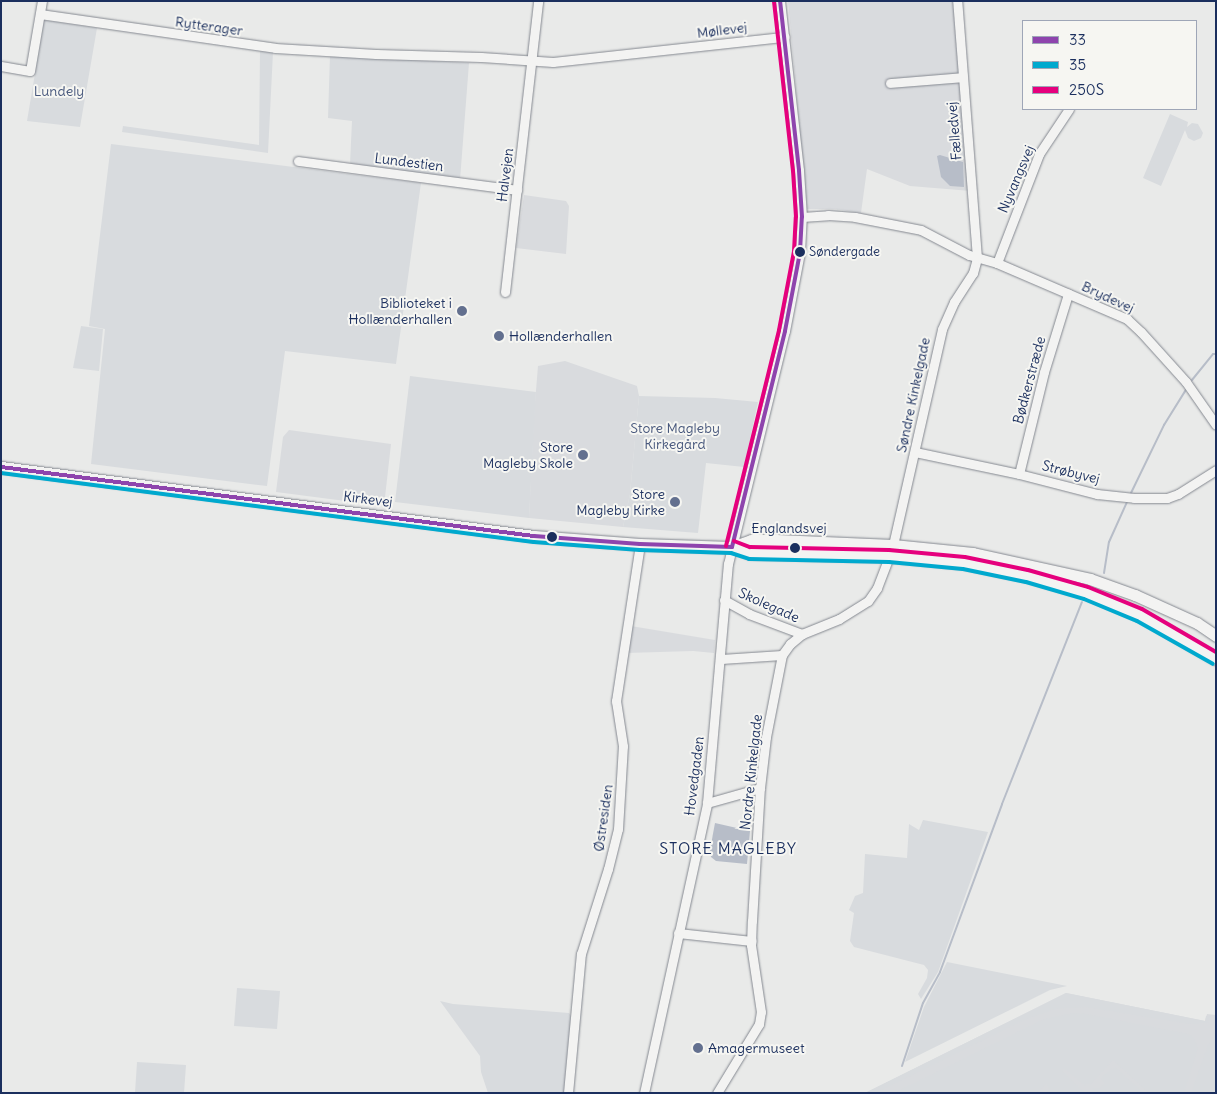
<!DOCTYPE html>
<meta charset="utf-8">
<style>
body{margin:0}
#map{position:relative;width:1217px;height:1094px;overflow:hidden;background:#e9eae9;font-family:Delius,sans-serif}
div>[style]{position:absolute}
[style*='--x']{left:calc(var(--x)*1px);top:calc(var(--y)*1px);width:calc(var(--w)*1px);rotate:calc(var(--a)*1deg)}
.built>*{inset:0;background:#d9dbde}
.green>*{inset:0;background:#d8dbde}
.water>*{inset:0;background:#b7bdc8}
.stream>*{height:2px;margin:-1px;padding:0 1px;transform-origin:1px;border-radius:1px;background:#b7bdc8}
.roads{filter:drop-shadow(0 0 1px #848890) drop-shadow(0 0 1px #848890)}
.minor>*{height:9px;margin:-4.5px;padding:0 4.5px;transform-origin:4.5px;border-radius:4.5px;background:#f3f3f2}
.major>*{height:11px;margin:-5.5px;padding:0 5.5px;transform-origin:5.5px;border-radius:5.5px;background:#f3f3f2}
.bus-1>*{height:4px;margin:-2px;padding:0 2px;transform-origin:2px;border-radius:2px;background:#8e44ad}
.bus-2>*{height:4px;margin:-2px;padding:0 2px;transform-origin:2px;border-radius:2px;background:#00a9ce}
.bus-3>*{height:4px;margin:-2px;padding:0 2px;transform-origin:2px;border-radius:2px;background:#e5007d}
.dots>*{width:14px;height:14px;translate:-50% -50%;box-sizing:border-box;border:2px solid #f6f6f2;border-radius:50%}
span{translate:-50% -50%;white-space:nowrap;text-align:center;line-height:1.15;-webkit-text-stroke:4px #f6f6f2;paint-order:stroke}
.bus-label{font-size:13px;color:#1b2f5e}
.left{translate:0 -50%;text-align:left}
.street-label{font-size:14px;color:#1b2f5e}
.park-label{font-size:14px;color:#47577c}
.poi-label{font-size:14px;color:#1b2f5e}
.right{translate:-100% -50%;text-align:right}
.quarter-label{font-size:16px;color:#1b2f5e;letter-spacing:1px}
.frame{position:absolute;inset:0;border:2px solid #1b2f5e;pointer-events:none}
.legend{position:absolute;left:1022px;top:20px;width:175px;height:90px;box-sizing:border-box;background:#f6f6f2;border:1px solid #9ea6b7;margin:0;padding:6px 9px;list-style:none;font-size:15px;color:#1b2f5e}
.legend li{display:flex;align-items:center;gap:10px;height:25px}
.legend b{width:25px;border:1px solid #9ea6b7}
</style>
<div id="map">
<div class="built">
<i style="clip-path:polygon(788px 1px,953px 1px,971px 191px,910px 186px,867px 169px,861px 213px,835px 209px,807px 209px)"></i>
<i style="clip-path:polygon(524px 195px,566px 201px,569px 206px,566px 254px,516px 248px)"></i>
<i style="clip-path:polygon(565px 361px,637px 386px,639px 396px,630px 494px,623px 527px,529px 518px,534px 415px,538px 366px)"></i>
<i style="clip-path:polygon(289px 430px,391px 444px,384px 506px,276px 492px,283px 437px)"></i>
<i style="clip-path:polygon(631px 626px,715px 640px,714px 653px,693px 651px,626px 653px)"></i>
<i style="clip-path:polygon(1066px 993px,1205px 1021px,1207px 1014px,1216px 1015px,1216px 1093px,865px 1093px)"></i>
</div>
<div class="green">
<i style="clip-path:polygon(44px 20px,97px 28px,80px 127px,27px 121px)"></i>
<i style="clip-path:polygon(260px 51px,273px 52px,268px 153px,122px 132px,123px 126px,259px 145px)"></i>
<i style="clip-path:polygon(330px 55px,469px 63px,460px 180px,350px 164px,352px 121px,328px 118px)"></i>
<i style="clip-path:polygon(1170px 114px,1188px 122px,1187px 127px,1192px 123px,1198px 124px,1203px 133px,1201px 138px,1194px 141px,1188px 138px,1185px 130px,1161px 186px,1143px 178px)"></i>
<i style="clip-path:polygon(111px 144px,421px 183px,396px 364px,285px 351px,267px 486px,91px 464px,105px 329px,89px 326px)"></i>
<i style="clip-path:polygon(81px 326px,103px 329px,99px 371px,73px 368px)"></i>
<i style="clip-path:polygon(410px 376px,536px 392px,529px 518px,395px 502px)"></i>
<i style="clip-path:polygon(639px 396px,715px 398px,758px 402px,744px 467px,706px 463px,698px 533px,623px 527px,630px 494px)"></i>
<i style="clip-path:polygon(923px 820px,988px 832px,938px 972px,921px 999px,918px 994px,927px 978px,928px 970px,924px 965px,854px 947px,850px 941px,854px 913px,849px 910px,855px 896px,863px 893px,865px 854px,907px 858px,909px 824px,919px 830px)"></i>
<i style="clip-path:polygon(947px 962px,1067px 986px,1050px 990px,905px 1062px,924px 1007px)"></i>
<i style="clip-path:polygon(237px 988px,280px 991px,277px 1029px,234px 1026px)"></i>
<i style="clip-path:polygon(1066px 993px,1205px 1021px,1206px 1016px,1210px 1017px,1208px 1023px,1189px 1024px,1086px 1007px,1055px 1009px,1024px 1020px,876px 1093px,865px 1093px)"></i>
<i style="clip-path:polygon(440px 1001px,453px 1004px,569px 1013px,571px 1016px,564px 1093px,488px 1093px,481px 1072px,480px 1056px)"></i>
<i style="clip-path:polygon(1072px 1013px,1086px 1014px,1189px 1034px,1194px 1038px,1198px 1048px,1184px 1093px,1149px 1093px,1113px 1060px,1090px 1085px,1087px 1083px,1085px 1086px,1064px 1068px,1062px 1071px,1085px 1093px,1046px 1093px,1049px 1089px,1046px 1084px,1038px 1093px,894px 1093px,1042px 1020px)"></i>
<i style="clip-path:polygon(1216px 1032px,1216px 1093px,1191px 1093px,1208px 1045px)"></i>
<i style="clip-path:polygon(137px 1062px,186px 1065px,184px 1093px,135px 1093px)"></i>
<i style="clip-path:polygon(1114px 1067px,1116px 1068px,1144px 1093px,1093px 1093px,1092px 1088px,1100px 1088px,1104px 1083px,1101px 1079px,1103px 1076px)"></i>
</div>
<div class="water">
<i style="clip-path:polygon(940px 155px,963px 162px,964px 187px,950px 186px,941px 177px,937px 156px)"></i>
<i style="clip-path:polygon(715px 823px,750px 831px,747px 864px,716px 861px,711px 857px,710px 850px)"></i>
</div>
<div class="stream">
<i style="--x:1192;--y:380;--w:33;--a:-51"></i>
<i style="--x:1213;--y:354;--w:3;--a:0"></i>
<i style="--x:1131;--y:493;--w:76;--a:-64.1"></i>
<i style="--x:1164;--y:425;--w:44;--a:-58.1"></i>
<i style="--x:1104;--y:573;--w:31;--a:-81"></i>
<i style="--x:1109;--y:542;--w:44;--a:-65.8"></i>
<i style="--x:902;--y:1066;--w:66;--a:-71.6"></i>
<i style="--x:923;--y:1003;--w:35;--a:-61"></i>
<i style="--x:940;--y:972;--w:179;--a:-69.7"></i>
<i style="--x:1002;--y:804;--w:217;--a:-68.4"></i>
</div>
<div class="roads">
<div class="minor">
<i style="--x:40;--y:14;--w:237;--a:8.2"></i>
<i style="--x:275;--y:48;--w:101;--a:3.4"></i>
<i style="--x:376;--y:54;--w:105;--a:1.6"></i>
<i style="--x:481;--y:57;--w:72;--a:4"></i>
<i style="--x:553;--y:62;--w:233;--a:-6.2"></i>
<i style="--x:1;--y:66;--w:29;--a:10"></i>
<i style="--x:30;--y:71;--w:71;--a:-80.3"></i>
<i style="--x:890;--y:83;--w:73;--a:-4.7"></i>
<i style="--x:298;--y:161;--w:221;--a:7.5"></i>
<i style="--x:802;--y:217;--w:26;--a:-4"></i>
<i style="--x:828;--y:215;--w:27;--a:4"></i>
<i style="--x:855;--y:217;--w:67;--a:11.1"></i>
<i style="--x:921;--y:230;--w:54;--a:27.5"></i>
<i style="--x:969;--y:255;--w:29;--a:16"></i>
<i style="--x:997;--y:263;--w:142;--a:23.3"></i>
<i style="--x:1127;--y:319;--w:19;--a:43"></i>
<i style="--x:1141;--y:332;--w:67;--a:48"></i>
<i style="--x:1186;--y:382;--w:52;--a:55.1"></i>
<i style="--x:997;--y:263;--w:117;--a:-68.9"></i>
<i style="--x:1039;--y:154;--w:54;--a:-56.3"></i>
<i style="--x:505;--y:292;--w:293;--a:-83.5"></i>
<i style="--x:915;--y:452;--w:106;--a:11.9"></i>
<i style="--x:1019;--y:474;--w:81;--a:14.4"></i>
<i style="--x:1097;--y:494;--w:37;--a:6"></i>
<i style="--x:1134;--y:498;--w:33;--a:0"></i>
<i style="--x:1167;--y:498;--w:12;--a:-20"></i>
<i style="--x:1178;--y:494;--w:45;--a:-32.3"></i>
<i style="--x:1019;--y:474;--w:105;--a:-76.2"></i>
<i style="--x:1044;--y:372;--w:82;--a:-72.9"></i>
<i style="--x:893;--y:545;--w:221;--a:-77.2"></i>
<i style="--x:942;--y:329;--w:30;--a:-66"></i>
<i style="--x:954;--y:302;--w:35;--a:-57"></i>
<i style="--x:973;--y:273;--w:16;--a:-75"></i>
<i style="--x:977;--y:258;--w:258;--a:-94.4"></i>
<i style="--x:724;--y:600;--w:29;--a:29"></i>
<i style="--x:749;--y:614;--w:57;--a:20.7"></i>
<i style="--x:721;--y:659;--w:61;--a:-3.8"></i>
<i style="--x:707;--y:803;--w:55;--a:-15.8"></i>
<i style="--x:678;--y:933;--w:74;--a:6.2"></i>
<i style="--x:568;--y:1093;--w:140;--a:-84.7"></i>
<i style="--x:581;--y:954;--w:89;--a:-72.4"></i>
<i style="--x:608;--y:869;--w:41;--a:-76"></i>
<i style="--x:618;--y:829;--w:83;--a:-86.6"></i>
<i style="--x:623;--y:746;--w:46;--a:-98.8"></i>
<i style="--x:616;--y:701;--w:159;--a:-81.3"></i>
<i style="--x:644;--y:1093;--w:297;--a:-77.7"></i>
<i style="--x:707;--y:803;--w:240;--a:-85"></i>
<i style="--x:728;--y:564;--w:240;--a:-76.3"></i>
<i style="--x:785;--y:331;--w:80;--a:-79.2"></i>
<i style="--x:800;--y:252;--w:35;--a:-87"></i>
<i style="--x:802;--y:217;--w:47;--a:-93.7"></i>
<i style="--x:799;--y:170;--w:170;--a:-96.4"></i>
<i style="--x:717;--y:1093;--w:81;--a:-58.7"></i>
<i style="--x:759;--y:1024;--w:12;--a:-81"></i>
<i style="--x:761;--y:1012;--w:68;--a:-98.5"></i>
<i style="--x:751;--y:945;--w:24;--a:-88"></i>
<i style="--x:752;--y:921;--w:133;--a:-86.6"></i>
<i style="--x:760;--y:788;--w:51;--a:-83.3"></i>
<i style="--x:766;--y:737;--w:84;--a:-79"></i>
<i style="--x:782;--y:655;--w:14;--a:-54"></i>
<i style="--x:790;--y:644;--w:16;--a:-40"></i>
<i style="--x:802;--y:634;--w:40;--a:-22"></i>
<i style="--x:839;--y:619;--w:34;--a:-32"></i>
<i style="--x:868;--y:601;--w:16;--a:-55"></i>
<i style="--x:877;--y:588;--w:34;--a:-69"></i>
</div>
<div class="major">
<i style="--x:1;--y:467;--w:537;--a:7.38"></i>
<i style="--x:534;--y:536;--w:106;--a:4.3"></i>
<i style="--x:640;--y:544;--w:92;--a:1.9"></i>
<i style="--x:732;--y:547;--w:18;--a:19"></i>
<i style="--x:749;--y:553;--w:140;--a:1.2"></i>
<i style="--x:889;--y:556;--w:75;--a:5.3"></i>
<i style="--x:964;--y:563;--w:64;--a:11.7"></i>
<i style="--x:1027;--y:576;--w:61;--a:16.1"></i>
<i style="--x:1086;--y:593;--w:58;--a:22.2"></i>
<i style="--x:1140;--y:615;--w:88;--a:30.1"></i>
<i style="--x:732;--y:547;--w:20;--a:-20"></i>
<i style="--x:751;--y:540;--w:25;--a:0"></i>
<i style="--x:776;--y:540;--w:117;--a:2.4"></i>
<i style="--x:893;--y:545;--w:80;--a:5.7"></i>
<i style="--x:973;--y:553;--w:120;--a:12.5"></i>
<i style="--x:1090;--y:579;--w:48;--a:19.6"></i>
<i style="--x:1135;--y:595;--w:68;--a:24.3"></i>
<i style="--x:1197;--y:623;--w:23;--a:34"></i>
</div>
</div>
<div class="bus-1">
<i style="--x:1;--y:467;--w:537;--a:7.38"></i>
<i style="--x:534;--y:536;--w:106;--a:4.3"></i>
<i style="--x:640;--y:544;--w:92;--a:1.9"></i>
<i style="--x:732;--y:547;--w:222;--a:-76.2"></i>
<i style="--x:785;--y:331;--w:80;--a:-79.2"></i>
<i style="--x:800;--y:252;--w:35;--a:-87"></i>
<i style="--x:802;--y:217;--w:47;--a:-93.7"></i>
<i style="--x:799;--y:170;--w:170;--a:-96.4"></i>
</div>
<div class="bus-2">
<i style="--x:1;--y:473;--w:537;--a:7.38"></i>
<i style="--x:534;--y:542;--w:106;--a:4.3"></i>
<i style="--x:640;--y:550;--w:91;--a:1.9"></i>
<i style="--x:731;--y:553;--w:19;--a:18"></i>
<i style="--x:749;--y:559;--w:140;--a:1.2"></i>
<i style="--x:889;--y:562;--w:74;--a:5.4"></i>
<i style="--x:963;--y:569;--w:64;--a:11.7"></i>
<i style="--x:1026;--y:582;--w:60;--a:16.3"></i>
<i style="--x:1084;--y:599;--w:57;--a:22.5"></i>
<i style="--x:1137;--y:621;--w:87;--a:29.5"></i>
</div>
<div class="bus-3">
<i style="--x:734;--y:541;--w:17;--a:21"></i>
<i style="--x:750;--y:547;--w:139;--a:1.2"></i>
<i style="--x:889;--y:550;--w:76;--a:5.3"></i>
<i style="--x:965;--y:557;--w:64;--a:11.7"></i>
<i style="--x:1028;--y:570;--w:62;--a:15.8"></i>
<i style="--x:1088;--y:587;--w:58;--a:22.2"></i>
<i style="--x:1142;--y:609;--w:86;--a:30.2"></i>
<i style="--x:726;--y:546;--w:222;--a:-76.2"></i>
<i style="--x:779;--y:330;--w:80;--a:-79.2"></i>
<i style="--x:794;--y:251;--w:34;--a:-87"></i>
<i style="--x:796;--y:217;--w:46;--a:-93.7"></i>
<i style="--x:793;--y:171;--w:170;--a:-96.4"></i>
</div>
<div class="dots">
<i style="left:800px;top:252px;background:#1b2f5e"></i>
<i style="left:462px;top:311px;background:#63708f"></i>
<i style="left:499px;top:336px;background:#63708f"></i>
<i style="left:583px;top:455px;background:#63708f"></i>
<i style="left:675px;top:502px;background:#63708f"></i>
<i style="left:552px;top:537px;background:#1b2f5e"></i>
<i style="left:795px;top:548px;background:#1b2f5e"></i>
<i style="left:698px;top:1048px;background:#63708f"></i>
</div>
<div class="bus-label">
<span class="left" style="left:809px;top:252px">Søndergade</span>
</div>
<div class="street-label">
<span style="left:209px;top:26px;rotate:8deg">Rytterager</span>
<span style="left:722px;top:30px;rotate:-7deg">Møllevej</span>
<span style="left:954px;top:131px;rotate:-95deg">Fælledvej</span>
<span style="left:409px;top:162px;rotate:7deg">Lundestien</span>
<span style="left:505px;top:175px;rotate:-83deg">Halvejen</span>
<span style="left:1016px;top:179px;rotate:-67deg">Nyvangsvej</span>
<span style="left:1108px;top:297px;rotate:25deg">Brydevej</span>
<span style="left:1029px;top:380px;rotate:-75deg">Bødkerstræde</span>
<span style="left:913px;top:395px;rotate:-78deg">Søndre Kinkelgade</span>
<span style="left:1071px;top:472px;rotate:14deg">Strøbyvej</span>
<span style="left:368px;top:499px;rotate:7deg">Kirkevej</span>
<span style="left:789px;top:528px">Englandsvej</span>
<span style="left:769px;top:605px;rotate:24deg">Skolegade</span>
<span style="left:751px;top:772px;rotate:-84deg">Nordre Kinkelgade</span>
<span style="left:694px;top:776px;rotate:-83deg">Hovedgaden</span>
<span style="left:603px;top:818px;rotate:-82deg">Østresiden</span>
</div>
<div class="park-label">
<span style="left:59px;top:91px">Lundely</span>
<span style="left:675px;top:436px">Store Magleby<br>Kirkegård</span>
</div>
<div class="poi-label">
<span class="right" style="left:452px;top:311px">Biblioteket i<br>Hollænderhallen</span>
<span class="left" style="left:509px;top:336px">Hollænderhallen</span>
<span class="right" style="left:573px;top:455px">Store<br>Magleby Skole</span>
<span class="right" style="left:665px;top:502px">Store<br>Magleby Kirke</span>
<span class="left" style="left:708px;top:1048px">Amagermuseet</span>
</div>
<div class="quarter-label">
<span style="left:728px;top:848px">STORE MAGLEBY</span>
</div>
<div class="frame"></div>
<ul class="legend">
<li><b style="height:6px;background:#8e44ad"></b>33</li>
<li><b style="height:6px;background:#00a9ce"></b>35</li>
<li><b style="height:6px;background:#e5007d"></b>250S</li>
</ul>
</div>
